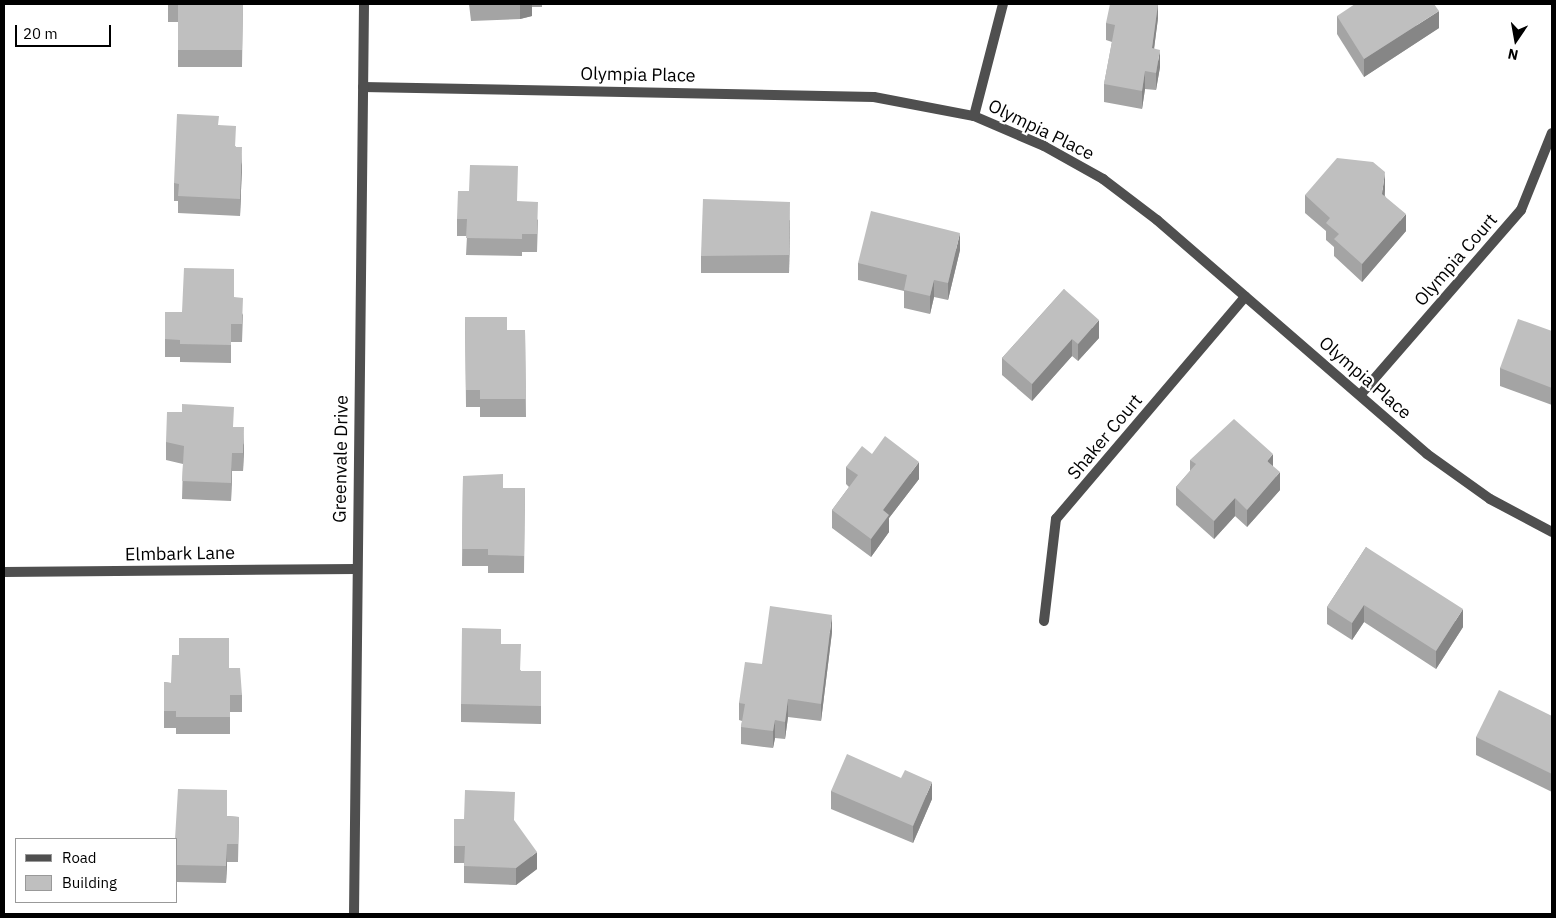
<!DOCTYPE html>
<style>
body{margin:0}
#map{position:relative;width:1556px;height:918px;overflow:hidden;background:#fff;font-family:"IBM Plex Sans",sans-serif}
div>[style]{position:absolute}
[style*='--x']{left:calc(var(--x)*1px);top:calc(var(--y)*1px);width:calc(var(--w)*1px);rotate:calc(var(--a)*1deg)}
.street>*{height:10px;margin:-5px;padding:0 5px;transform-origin:5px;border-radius:5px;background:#4f4f4f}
.wall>*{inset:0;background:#a4a4a4}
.shaded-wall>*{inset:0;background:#868686}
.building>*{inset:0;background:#bfbfbf}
span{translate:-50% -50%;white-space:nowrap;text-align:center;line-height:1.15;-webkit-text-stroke:4.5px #fff;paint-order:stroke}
.street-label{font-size:18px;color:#000}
.frame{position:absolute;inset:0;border:5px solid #000;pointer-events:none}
.legend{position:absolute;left:15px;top:838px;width:162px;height:65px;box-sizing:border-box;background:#fff;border:1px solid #999;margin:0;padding:6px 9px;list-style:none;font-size:15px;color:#000}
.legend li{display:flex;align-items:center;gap:10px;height:25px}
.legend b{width:25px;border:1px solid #999}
.north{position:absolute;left:1491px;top:15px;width:50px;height:50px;-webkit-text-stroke:4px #fff;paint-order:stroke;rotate:192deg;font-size:14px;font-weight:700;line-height:20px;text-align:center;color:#000}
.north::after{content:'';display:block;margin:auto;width:18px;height:22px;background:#000;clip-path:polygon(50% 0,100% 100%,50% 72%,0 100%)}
.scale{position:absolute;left:15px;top:25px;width:96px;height:22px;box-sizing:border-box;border:2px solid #000;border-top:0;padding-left:6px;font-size:15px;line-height:18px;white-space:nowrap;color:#000;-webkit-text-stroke:4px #fff;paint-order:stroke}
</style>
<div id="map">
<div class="street">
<i style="--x:363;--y:87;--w:511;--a:1.12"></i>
<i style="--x:874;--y:97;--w:102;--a:10.8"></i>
<i style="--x:974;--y:116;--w:76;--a:23.2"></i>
<i style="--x:1044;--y:146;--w:68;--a:29.2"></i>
<i style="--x:1103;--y:179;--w:68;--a:37.2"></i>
<i style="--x:1157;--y:220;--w:357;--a:40.9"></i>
<i style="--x:1427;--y:454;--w:77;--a:35.5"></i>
<i style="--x:1490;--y:499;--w:70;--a:28"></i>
<i style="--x:974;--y:116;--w:116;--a:-75.5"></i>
<i style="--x:1361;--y:394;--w:244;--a:-49"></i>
<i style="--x:1521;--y:210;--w:83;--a:-68.1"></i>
<i style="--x:4;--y:572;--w:352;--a:-0.5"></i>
<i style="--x:1044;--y:621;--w:103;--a:-83.3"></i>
<i style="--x:1056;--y:519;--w:292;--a:-49.6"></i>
<i style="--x:354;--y:914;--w:910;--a:-89.37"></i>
</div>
<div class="wall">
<i style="clip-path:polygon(168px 4px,243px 4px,242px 67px,178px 67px,178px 22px,168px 22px)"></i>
<i style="clip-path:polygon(469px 4px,542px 4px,542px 7px,532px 7px,532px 16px,520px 19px,471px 21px)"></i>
<i style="clip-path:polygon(1158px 4px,1158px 18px,1154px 48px,1160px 67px,1156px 90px,1145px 89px,1142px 109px,1104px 102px,1104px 84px,1112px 42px,1106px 40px,1106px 23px)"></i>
<i style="clip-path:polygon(1337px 16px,1439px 28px,1364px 77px,1337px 34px)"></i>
<i style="clip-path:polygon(219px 125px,236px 147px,242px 165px,240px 216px,178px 213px,178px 201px,174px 201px,174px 183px)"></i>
<i style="clip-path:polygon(1385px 190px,1385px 196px,1406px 231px,1362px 282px,1334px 256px,1334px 247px,1326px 240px,1326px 231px,1305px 213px,1305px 195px)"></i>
<i style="clip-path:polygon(517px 201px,538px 220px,537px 252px,522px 252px,522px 256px,466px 255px,467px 236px,457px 236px,457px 219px)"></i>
<i style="clip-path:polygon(790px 220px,789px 273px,701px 273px,701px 256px)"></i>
<i style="clip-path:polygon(960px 250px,948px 300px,934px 297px,930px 314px,904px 308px,904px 291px,858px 280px,858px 263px)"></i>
<i style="clip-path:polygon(1064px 289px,1099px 338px,1078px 361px,1072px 356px,1032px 401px,1002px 375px,1002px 358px)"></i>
<i style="clip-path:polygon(234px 297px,243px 315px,242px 342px,231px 342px,231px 363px,180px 362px,180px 357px,165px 357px,165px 312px,182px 312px)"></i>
<i style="clip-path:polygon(465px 317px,507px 330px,525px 330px,526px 417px,480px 417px,480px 407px,466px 407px)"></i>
<i style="clip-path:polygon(1552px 331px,1552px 405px,1500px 386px,1500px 368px)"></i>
<i style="clip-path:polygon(234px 427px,244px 445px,243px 471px,232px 471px,231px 501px,182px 499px,183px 464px,166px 460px,166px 442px)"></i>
<i style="clip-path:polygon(872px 454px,919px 479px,889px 518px,889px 532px,871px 557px,832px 528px,832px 510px,849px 487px,846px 484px,846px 467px)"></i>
<i style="clip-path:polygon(1190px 460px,1273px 467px,1280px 490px,1247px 527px,1235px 516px,1214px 539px,1176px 505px,1176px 487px,1190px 471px)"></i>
<i style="clip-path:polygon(463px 476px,503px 488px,525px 488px,524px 573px,488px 573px,488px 566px,462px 566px)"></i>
<i style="clip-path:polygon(1366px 547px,1463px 627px,1436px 669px,1364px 622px,1352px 640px,1327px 624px,1327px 607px)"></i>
<i style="clip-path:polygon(832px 632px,821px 721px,788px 717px,785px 739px,775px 738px,773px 748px,741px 744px,741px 727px,742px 721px,739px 720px,739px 703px,762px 664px)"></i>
<i style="clip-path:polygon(501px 644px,521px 671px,541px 689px,541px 724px,461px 722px,461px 704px)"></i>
<i style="clip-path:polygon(229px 668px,242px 695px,242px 712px,230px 712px,230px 734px,176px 734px,176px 728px,164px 728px,164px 682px,171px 683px)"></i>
<i style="clip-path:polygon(1552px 716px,1552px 792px,1476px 755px,1476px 737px)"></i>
<i style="clip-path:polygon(901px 778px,932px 799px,913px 843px,831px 809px,831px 791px)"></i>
<i style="clip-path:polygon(227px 816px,239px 817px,238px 862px,227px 862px,226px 883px,176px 882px,176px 839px)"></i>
<i style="clip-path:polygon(514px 821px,537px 869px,516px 885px,464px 883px,464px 863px,454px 863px,454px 846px)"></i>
</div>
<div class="shaded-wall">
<i style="clip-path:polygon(520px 4px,532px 4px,532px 16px,520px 19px)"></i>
<i style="clip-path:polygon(1158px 4px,1158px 18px,1152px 65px,1152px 48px)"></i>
<i style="clip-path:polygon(1439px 11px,1439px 28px,1364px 77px,1364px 59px)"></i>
<i style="clip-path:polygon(1160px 50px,1160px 67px,1156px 90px,1156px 73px)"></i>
<i style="clip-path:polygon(1145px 71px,1145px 89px,1142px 109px,1142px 91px)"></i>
<i style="clip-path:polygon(242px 147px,242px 165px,240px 216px,240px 199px)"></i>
<i style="clip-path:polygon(1385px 172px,1385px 190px,1382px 211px,1382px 194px)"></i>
<i style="clip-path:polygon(790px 202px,790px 220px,789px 273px,789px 255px)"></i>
<i style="clip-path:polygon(1406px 214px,1406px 231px,1362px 282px,1362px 264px)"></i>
<i style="clip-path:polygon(960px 233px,960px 250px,948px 300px,948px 283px)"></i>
<i style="clip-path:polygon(934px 280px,934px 297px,930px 314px,930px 296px)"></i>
<i style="clip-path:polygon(1099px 320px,1099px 338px,1078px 361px,1078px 344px)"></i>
<i style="clip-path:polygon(1072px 339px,1072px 356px,1032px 401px,1032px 384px)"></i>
<i style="clip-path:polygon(244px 427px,244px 445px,243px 471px,243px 453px)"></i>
<i style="clip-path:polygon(232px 453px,232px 471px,231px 501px,231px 483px)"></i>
<i style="clip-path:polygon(1273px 454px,1273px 471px,1267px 461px)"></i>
<i style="clip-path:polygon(919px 462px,919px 479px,889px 518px,889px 532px,871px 557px,871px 539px,883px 510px)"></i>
<i style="clip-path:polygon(1280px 472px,1280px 490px,1247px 527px,1247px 510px)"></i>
<i style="clip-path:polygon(1235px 498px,1235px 516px,1214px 539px,1214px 521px)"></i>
<i style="clip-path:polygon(1364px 605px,1364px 622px,1352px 640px,1352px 623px)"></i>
<i style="clip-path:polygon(1463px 609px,1463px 627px,1436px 669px,1436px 651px)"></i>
<i style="clip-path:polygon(832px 615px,832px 632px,821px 721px,821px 704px)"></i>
<i style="clip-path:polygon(788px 699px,788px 717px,785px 739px,785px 722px)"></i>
<i style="clip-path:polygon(775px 720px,775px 738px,773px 748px,773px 731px)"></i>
<i style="clip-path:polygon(932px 782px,932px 799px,913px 843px,913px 826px)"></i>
<i style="clip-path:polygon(227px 844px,227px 862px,226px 883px,226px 866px)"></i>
<i style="clip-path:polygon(537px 852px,537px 869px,516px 885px,516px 868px)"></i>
</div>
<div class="building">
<i style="clip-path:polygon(168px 4px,243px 4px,242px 50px,178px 50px,178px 4px)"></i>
<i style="clip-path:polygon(1110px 4px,1158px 4px,1152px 48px,1160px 50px,1156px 73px,1145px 71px,1142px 91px,1104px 84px,1115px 25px,1106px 23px)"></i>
<i style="clip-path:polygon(1355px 4px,1434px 4px,1439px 11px,1364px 59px,1337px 16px)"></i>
<i style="clip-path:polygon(177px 114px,219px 116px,218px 125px,236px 126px,235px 147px,242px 147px,240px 199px,178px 196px,179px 184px,174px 183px)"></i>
<i style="clip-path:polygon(1337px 158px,1373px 162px,1385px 172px,1382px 194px,1406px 214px,1362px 264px,1334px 239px,1339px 234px,1326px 223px,1330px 218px,1305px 195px)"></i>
<i style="clip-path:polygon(470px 165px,518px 166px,517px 201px,538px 202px,537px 234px,522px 234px,522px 239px,466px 238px,467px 219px,457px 219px,458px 191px,469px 191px)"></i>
<i style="clip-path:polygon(703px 199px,790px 202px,789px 255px,701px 256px)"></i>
<i style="clip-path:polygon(871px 211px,960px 233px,948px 283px,934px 280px,930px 296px,904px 290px,907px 275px,858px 263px)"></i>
<i style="clip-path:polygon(184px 268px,234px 269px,234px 297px,243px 298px,242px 324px,231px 324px,231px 345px,180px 344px,180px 340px,165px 339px,165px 312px,182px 312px)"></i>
<i style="clip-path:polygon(1064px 289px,1099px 320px,1078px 344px,1072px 339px,1032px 384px,1002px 358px)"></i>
<i style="clip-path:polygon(465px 317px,507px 317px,507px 330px,525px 330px,526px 399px,480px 399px,480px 390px,466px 390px)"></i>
<i style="clip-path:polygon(1518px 319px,1552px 331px,1552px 388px,1500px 368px)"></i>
<i style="clip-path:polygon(182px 404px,234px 407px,233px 427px,244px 427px,243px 453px,232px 453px,231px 483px,182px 481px,184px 446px,166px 442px,167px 412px,182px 412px)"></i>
<i style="clip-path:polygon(1234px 419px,1273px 454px,1267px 461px,1280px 472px,1247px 510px,1235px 498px,1214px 521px,1176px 487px,1196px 464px,1190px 460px)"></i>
<i style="clip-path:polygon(885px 436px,919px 462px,883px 510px,889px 515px,871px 539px,832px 510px,858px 475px,846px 467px,862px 446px,872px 454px)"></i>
<i style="clip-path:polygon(503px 474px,503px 488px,525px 488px,524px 556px,488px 555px,488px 549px,462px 549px,463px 476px)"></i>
<i style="clip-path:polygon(1366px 547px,1463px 609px,1436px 651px,1364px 605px,1352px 623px,1327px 607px)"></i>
<i style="clip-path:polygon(770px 606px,832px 615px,821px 704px,788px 699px,785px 722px,775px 720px,773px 731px,741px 727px,745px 704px,739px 703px,745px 662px,762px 664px)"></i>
<i style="clip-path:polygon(462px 628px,501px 629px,501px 644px,521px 644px,520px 671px,541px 671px,541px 706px,461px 704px)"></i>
<i style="clip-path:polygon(179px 638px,229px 638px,229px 668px,240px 668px,242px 695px,230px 695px,230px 717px,176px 717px,176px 711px,164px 711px,164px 682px,171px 683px,172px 655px,179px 655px)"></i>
<i style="clip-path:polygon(1499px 690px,1552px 716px,1552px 774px,1476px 737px)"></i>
<i style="clip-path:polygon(847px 754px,901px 778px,905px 770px,932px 782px,913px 826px,831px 791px)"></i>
<i style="clip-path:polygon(178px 789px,227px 790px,227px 816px,239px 817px,238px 844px,227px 844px,226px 866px,176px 865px,176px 839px,175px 839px)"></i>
<i style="clip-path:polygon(465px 790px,515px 792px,514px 820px,537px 852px,516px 868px,464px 866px,465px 846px,454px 846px,454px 819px,464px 819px)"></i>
</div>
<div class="street-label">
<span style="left:638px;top:75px;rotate:1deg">Olympia Place</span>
<span style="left:1041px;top:130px;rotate:26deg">Olympia Place</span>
<span style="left:1456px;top:260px;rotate:-49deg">Olympia Court</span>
<span style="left:1365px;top:378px;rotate:41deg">Olympia Place</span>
<span style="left:1105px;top:437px;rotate:-50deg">Shaker Court</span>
<span style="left:341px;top:459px;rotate:-89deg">Greenvale Drive</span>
<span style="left:180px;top:554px;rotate:-1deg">Elmbark Lane</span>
</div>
<div class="frame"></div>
<ul class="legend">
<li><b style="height:6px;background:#4f4f4f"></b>Road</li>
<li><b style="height:14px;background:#bfbfbf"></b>Building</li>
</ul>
<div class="north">N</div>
<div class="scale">20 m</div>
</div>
